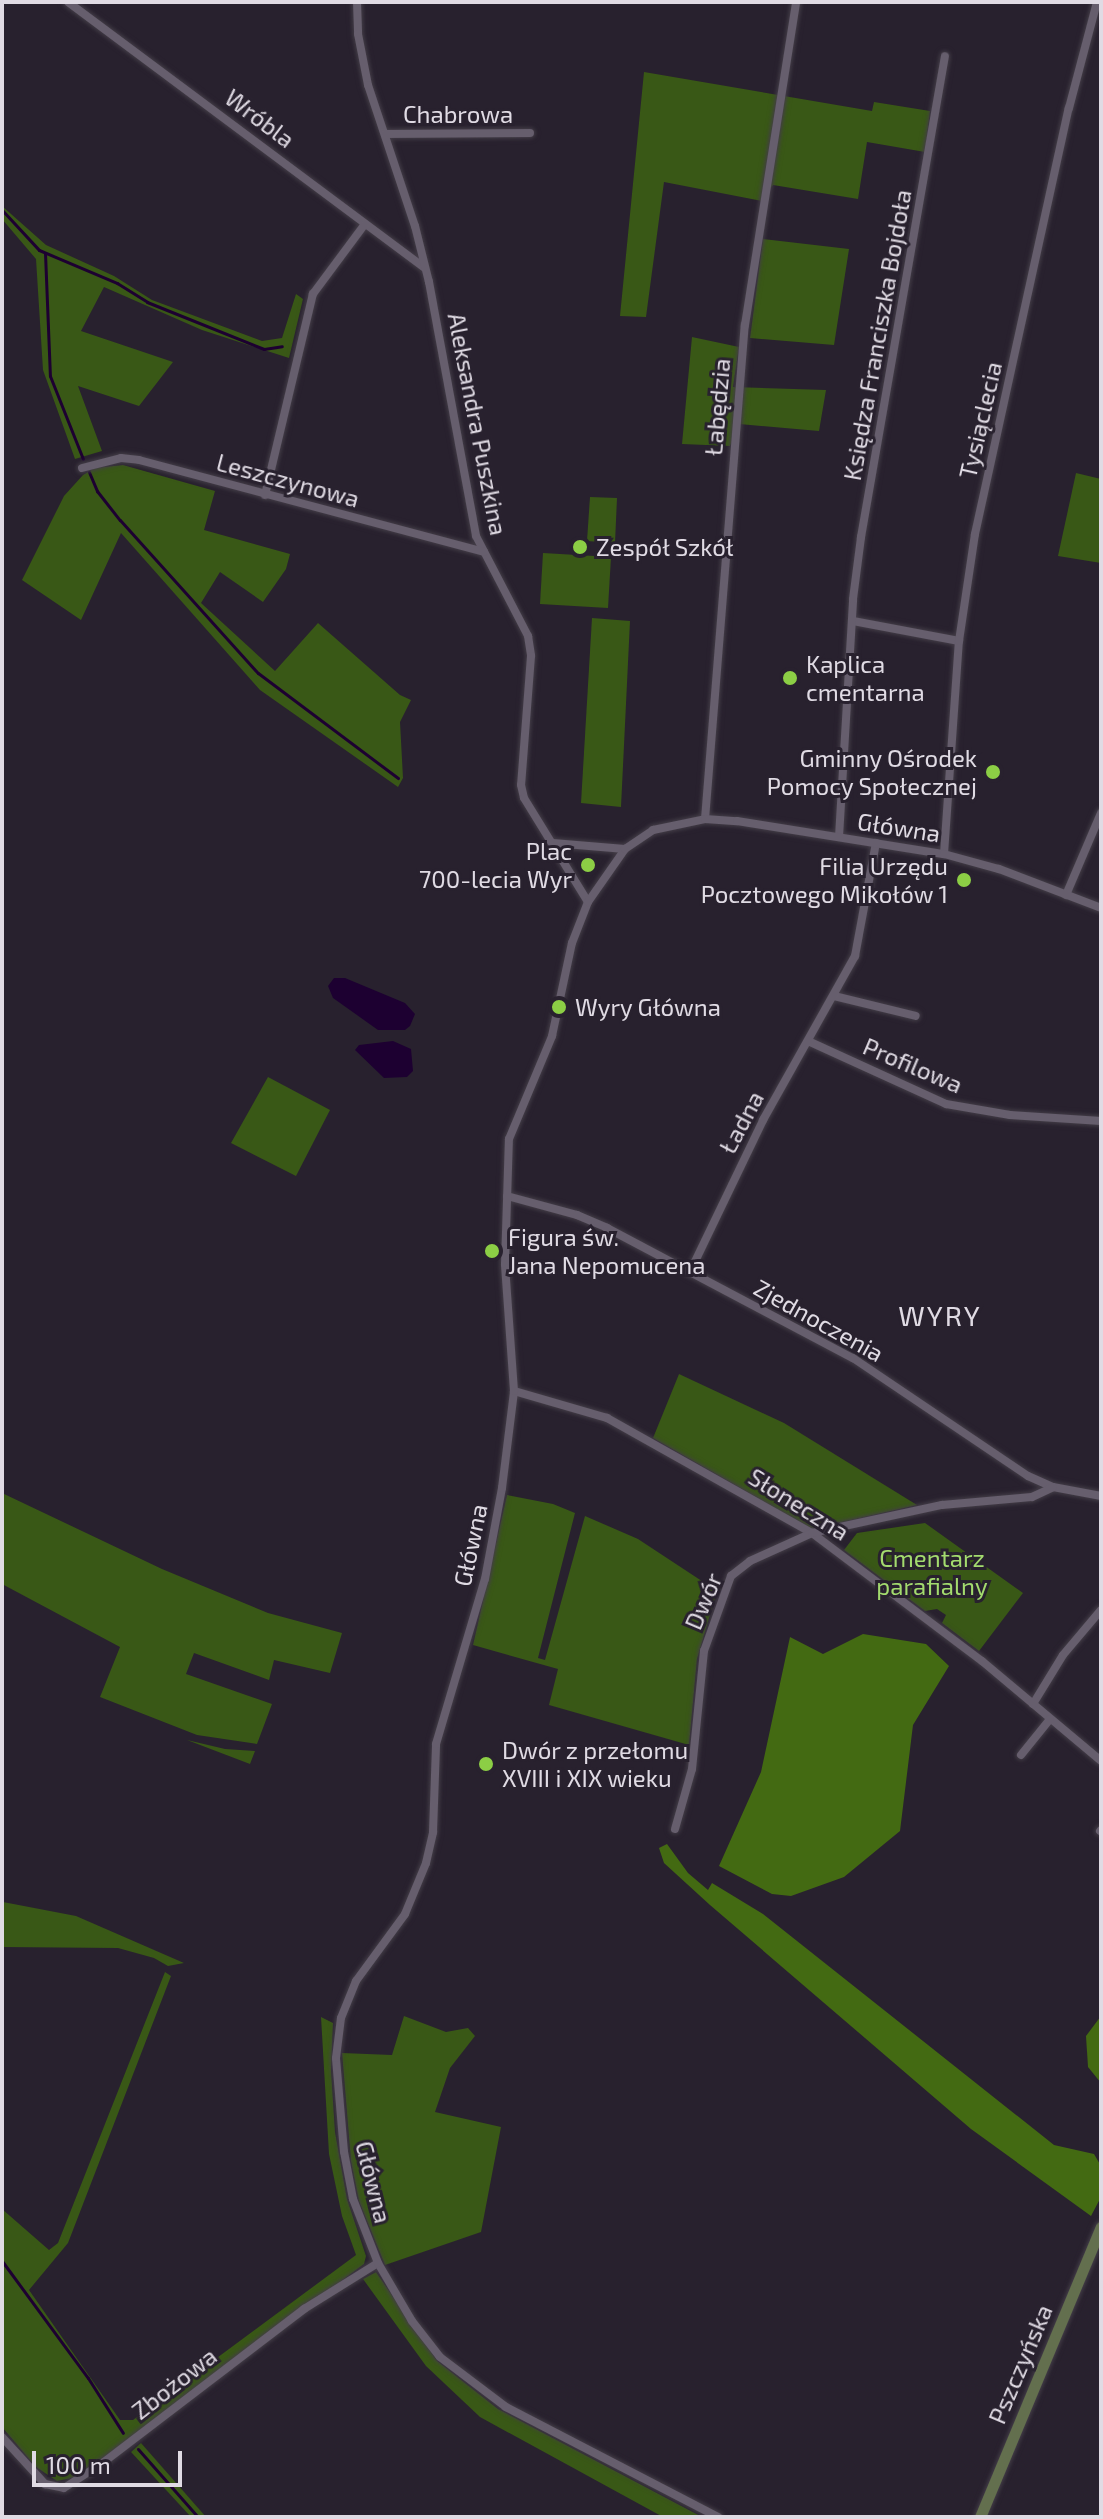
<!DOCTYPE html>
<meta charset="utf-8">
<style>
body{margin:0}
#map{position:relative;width:1103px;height:2519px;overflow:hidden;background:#28212e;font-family:"Exo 2",sans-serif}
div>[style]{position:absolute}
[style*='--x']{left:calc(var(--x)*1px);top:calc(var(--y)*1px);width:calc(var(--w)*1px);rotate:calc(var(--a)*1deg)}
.green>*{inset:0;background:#395816}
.forest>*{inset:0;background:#436a12}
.water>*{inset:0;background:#1d0031}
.stream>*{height:3px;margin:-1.5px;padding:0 1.5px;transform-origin:1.5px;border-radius:1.5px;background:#1d0031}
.roads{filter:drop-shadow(0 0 2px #433d47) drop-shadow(0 0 2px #433d47)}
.street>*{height:8px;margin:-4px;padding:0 4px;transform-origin:4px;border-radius:4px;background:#665e6d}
.secondary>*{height:11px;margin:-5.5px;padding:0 5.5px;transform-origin:5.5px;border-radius:5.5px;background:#636f4e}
.dots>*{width:22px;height:22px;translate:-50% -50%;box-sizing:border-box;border:4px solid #28212e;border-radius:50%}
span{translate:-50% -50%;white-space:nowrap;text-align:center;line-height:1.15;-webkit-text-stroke:6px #28212e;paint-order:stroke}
.street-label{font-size:24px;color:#e0dbe4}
.poi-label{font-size:24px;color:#e0dbe4}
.left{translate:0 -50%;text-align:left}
.right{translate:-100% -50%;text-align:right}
.park-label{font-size:24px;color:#a3db6e}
.quarter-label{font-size:28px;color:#e0dbe4;letter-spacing:2px}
.frame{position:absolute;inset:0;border:4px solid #e0dbe4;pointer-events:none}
.scale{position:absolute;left:32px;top:2451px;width:150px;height:36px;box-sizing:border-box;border:4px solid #e0dbe4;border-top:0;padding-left:10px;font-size:24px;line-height:28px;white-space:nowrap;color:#e0dbe4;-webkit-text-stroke:6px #28212e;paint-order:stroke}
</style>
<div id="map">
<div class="green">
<i style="clip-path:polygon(644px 72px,872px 111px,874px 102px,930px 111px,925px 152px,867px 142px,858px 199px,773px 185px,762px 201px,664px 182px,646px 317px,620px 316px)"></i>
<i style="clip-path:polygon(2px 206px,46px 245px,114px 276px,152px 300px,262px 341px,282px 338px,296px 294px,303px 299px,289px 358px,202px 330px,104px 287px,81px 331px,173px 362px,139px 406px,78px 386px,102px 451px,75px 459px,43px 370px,36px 259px,2px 219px)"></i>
<i style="clip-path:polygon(763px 239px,849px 249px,834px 345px,750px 338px)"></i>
<i style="clip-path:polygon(692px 337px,739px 347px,733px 387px,826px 390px,819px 431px,739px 424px,730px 446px,682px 444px)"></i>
<i style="clip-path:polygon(123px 465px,215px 491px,204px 530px,290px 554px,286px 569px,263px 602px,220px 572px,201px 603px,275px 671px,318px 623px,400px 695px,411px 700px,400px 722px,403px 778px,398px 787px,260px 690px,121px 533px,81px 620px,22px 580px,64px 496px,83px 475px,95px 468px)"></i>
<i style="clip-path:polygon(1076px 473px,1101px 479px,1101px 563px,1058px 556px)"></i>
<i style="clip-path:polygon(590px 497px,617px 498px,615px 543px,587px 541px)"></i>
<i style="clip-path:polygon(543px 553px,611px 557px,608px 608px,540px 604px)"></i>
<i style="clip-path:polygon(592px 618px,630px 621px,621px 807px,581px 803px)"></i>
<i style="clip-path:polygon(268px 1077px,330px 1110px,296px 1176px,231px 1143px)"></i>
<i style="clip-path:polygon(679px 1374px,784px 1423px,917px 1505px,812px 1529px,653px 1438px)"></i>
<i style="clip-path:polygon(2px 1493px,162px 1569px,268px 1613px,342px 1633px,330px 1673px,274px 1660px,269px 1680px,194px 1653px,186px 1674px,272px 1704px,257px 1744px,197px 1735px,100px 1697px,120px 1647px,2px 1584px)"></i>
<i style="clip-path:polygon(507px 1495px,553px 1504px,575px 1513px,538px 1658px,545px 1660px,585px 1516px,638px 1539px,717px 1591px,697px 1659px,689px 1745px,549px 1705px,558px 1669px,473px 1645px)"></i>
<i style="clip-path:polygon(925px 1523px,1023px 1593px,979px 1651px,942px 1623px,946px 1615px,937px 1609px,925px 1611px,844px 1550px,857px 1533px)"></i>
<i style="clip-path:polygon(187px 1740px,225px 1749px,255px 1751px,250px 1764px)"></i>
<i style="clip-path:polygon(2px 1891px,3px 1902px,76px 1916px,184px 1963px,168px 1966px,154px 1958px,118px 1948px,2px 1947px)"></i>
<i style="clip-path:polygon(165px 1972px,171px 1976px,68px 2243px,29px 2290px,120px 2420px,133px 2420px,356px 2255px,342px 2216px,329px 2154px,321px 2017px,333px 2023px,331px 2070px,335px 2132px,347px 2199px,366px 2256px,364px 2264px,77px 2477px,57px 2481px,36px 2467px,2px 2427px,2px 2209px,49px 2250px,58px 2243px)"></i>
<i style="clip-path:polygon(404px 2016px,446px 2032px,468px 2028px,475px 2036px,450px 2068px,435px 2112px,501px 2127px,481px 2232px,385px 2265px,359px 2201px,351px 2161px,342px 2053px,392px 2055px)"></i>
<i style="clip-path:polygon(376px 2272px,437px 2361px,498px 2409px,702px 2517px,663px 2517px,480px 2417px,426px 2366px,363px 2279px)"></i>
<i style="clip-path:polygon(141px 2443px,206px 2517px,191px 2517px,131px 2452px)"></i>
</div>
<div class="forest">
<i style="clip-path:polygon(863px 1634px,926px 1644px,949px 1666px,913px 1725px,900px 1831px,844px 1877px,791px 1896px,772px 1894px,719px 1866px,761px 1772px,790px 1637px,823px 1654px)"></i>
<i style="clip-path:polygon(667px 1844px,688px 1873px,708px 1890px,712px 1883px,763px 1914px,1054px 2145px,1094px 2154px,1101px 2166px,1101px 2197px,1091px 2216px,971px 2129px,710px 1905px,664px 1863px,659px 1848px)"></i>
<i style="clip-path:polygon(1101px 2016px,1101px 2083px,1088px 2067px,1086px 2036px)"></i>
</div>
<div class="water">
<i style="clip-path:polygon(334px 978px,345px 978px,405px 1003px,415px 1014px,410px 1026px,405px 1030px,378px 1030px,333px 998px,328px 986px)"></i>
<i style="clip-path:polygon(393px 1041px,411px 1049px,413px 1071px,407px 1077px,384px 1078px,355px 1050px,359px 1045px)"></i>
</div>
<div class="stream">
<i style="--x:2;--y:210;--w:54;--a:47.2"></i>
<i style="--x:39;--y:250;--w:85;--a:22.9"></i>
<i style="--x:117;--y:283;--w:36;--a:32"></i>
<i style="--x:147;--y:302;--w:126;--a:21.9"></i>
<i style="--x:264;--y:349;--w:18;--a:-9"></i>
<i style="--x:45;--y:253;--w:123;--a:87.7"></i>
<i style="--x:50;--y:376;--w:89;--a:68.3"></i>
<i style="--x:89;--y:472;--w:21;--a:67"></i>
<i style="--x:97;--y:491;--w:37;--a:52"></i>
<i style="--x:120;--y:520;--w:206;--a:48"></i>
<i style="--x:258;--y:673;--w:175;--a:36.9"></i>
<i style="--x:2;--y:2261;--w:145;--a:53.7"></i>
<i style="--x:88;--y:2378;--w:65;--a:57.5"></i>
<i style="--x:138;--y:2449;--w:91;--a:48.6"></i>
</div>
<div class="roads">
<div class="street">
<i style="--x:68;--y:2;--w:445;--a:36.7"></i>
<i style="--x:357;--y:2;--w:32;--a:88"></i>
<i style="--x:358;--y:34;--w:52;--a:78.9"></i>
<i style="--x:368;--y:85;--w:149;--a:71.6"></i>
<i style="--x:415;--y:226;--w:58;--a:76"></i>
<i style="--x:429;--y:282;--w:258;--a:79.5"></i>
<i style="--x:476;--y:536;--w:113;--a:62.5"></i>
<i style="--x:528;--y:636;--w:20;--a:81"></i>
<i style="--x:531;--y:656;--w:129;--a:94.4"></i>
<i style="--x:521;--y:785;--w:13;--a:77"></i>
<i style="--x:524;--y:798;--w:122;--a:58.4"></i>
<i style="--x:385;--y:134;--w:145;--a:-0.4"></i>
<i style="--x:82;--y:468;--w:40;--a:-14.4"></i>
<i style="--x:121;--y:458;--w:18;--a:6"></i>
<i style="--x:139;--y:460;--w:357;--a:14.9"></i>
<i style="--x:265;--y:495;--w:207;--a:-76.6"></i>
<i style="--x:313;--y:294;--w:87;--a:-53.4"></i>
<i style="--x:853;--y:621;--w:108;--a:10.7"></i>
<i style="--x:705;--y:819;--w:496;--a:-85.4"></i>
<i style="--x:745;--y:325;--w:327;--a:-81"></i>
<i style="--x:839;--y:837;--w:238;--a:-86.6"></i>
<i style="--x:853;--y:599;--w:63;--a:-82.6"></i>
<i style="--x:861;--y:537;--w:488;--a:-80.1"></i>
<i style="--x:553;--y:843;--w:72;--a:4.8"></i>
<i style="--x:944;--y:854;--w:214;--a:-86"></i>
<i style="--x:959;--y:641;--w:108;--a:-81.5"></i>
<i style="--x:975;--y:534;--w:436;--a:-77.6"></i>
<i style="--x:1069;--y:108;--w:110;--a:-75.2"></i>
<i style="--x:1066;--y:895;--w:89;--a:-66.9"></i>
<i style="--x:834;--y:996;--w:84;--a:13.7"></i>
<i style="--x:808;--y:1041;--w:152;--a:24.5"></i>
<i style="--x:946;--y:1104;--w:65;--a:9.8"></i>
<i style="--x:1010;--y:1115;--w:91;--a:3.8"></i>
<i style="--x:507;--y:1196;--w:73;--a:15.2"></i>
<i style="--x:577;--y:1215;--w:33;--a:23"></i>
<i style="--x:607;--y:1228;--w:278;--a:27.9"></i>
<i style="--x:853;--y:1358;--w:211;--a:34"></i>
<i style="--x:1028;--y:1476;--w:27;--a:24"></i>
<i style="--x:1053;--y:1487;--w:49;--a:10.6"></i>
<i style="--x:690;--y:1272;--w:169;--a:-64.3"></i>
<i style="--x:763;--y:1120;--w:188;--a:-60.7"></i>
<i style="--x:855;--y:956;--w:115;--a:-79.5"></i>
<i style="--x:514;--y:1391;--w:97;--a:16.2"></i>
<i style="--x:607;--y:1418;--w:235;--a:29.3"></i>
<i style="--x:812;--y:1533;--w:213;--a:37"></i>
<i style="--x:982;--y:1661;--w:155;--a:40"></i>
<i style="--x:1033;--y:1704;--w:57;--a:-58.5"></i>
<i style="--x:1063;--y:1655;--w:59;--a:-49.8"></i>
<i style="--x:1021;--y:1755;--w:46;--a:-51.1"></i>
<i style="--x:675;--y:1829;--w:62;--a:-74.2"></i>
<i style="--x:692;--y:1769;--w:119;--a:-84.2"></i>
<i style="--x:704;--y:1651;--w:80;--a:-70.2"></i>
<i style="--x:731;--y:1576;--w:24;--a:-38"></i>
<i style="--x:750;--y:1561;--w:68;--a:-24.3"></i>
<i style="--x:812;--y:1533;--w:133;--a:-12.2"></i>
<i style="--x:942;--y:1505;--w:90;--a:-5.1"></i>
<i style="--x:1032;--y:1497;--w:23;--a:-25"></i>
<i style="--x:1100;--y:1831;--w:1;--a:-45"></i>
<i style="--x:2;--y:2437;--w:64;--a:47.5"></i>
<i style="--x:45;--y:2484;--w:19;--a:12"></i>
<i style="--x:64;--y:2488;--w:48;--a:-33"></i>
<i style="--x:104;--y:2462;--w:252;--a:-37.4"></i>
<i style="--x:304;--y:2309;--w:87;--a:-31.9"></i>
<i style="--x:718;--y:2517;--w:239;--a:-152.6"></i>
<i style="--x:506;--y:2407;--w:83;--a:-142.9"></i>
<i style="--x:440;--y:2357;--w:46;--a:-127.9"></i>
<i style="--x:412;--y:2321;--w:67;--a:-120.4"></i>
<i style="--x:378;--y:2263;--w:69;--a:-111.3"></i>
<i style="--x:353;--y:2199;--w:48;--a:-100.8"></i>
<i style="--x:344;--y:2152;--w:94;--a:-94.9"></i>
<i style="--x:336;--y:2058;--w:40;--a:-82.9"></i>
<i style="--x:341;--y:2018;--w:40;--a:-68"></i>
<i style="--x:356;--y:1981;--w:83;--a:-53.8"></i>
<i style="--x:405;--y:1914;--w:55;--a:-67.6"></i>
<i style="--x:426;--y:1863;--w:32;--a:-77"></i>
<i style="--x:433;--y:1832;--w:88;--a:-88"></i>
<i style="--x:436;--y:1744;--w:172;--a:-73.5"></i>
<i style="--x:485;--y:1579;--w:93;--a:-79.4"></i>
<i style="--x:502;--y:1488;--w:98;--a:-82.9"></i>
<i style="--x:514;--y:1391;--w:127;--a:-94.1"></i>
<i style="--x:505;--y:1264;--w:125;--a:-88.2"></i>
<i style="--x:509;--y:1139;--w:112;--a:-67.3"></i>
<i style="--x:552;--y:1036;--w:95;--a:-77.9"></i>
<i style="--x:572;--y:943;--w:44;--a:-68.7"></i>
<i style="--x:588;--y:902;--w:65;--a:-55.1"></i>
<i style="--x:625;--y:849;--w:34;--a:-34"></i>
<i style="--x:653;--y:830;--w:53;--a:-11.9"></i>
<i style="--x:705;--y:819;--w:32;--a:4"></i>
<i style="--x:737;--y:821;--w:210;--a:9.1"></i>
<i style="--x:944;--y:854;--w:57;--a:15.3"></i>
<i style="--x:999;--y:869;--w:109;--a:20.9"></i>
</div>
<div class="secondary">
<i style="--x:980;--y:2517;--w:314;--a:-67.4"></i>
</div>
</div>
<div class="dots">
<i style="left:580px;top:547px;background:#8cce45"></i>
<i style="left:790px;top:678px;background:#8cce45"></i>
<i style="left:993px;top:772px;background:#8cce45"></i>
<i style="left:588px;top:865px;background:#8cce45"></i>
<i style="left:964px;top:880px;background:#8cce45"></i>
<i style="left:559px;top:1007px;background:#8cce45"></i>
<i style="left:492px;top:1251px;background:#8cce45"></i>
<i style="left:486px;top:1764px;background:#8cce45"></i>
</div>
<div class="street-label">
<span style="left:458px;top:114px">Chabrowa</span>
<span style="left:260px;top:118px;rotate:37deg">Wróbla</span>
<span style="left:877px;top:335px;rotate:-80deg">Księdza Franciszka Bojdoła</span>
<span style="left:717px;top:407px;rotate:-85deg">Łabędzia</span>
<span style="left:980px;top:420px;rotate:-77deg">Tysiąclecia</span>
<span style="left:478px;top:424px;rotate:79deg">Aleksandra Puszkina</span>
<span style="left:288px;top:480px;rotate:15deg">Leszczynowa</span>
<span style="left:899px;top:827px;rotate:9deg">Główna</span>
<span style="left:913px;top:1065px;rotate:23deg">Profilowa</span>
<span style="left:741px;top:1122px;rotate:-62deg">Ładna</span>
<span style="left:819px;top:1320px;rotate:29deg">Zjednoczenia</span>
<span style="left:799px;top:1504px;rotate:32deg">Słoneczna</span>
<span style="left:470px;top:1545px;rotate:-78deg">Główna</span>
<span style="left:703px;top:1601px;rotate:-67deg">Dwór</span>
<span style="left:374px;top:2182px;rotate:76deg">Główna</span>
<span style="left:1020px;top:2364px;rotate:-67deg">Pszczyńska</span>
<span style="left:174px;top:2383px;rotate:-38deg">Zbożowa</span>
</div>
<div class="poi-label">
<span class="left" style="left:596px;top:547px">Zespół Szkół</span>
<span class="left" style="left:806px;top:678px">Kaplica<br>cmentarna</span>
<span class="right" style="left:977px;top:772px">Gminny Ośrodek<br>Pomocy Społecznej</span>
<span class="right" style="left:572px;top:865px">Plac<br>700-lecia Wyr</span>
<span class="right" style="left:948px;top:880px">Filia Urzędu<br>Pocztowego Mikołów 1</span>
<span class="left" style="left:575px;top:1007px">Wyry Główna</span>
<span class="left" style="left:508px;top:1251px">Figura św.<br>Jana Nepomucena</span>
<span class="left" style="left:502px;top:1764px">Dwór z przełomu<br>XVIII i XIX wieku</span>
</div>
<div class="park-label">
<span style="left:932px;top:1572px">Cmentarz<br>parafialny</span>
</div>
<div class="quarter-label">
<span style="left:940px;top:1315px">WYRY</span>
</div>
<div class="frame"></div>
<div class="scale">100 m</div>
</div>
